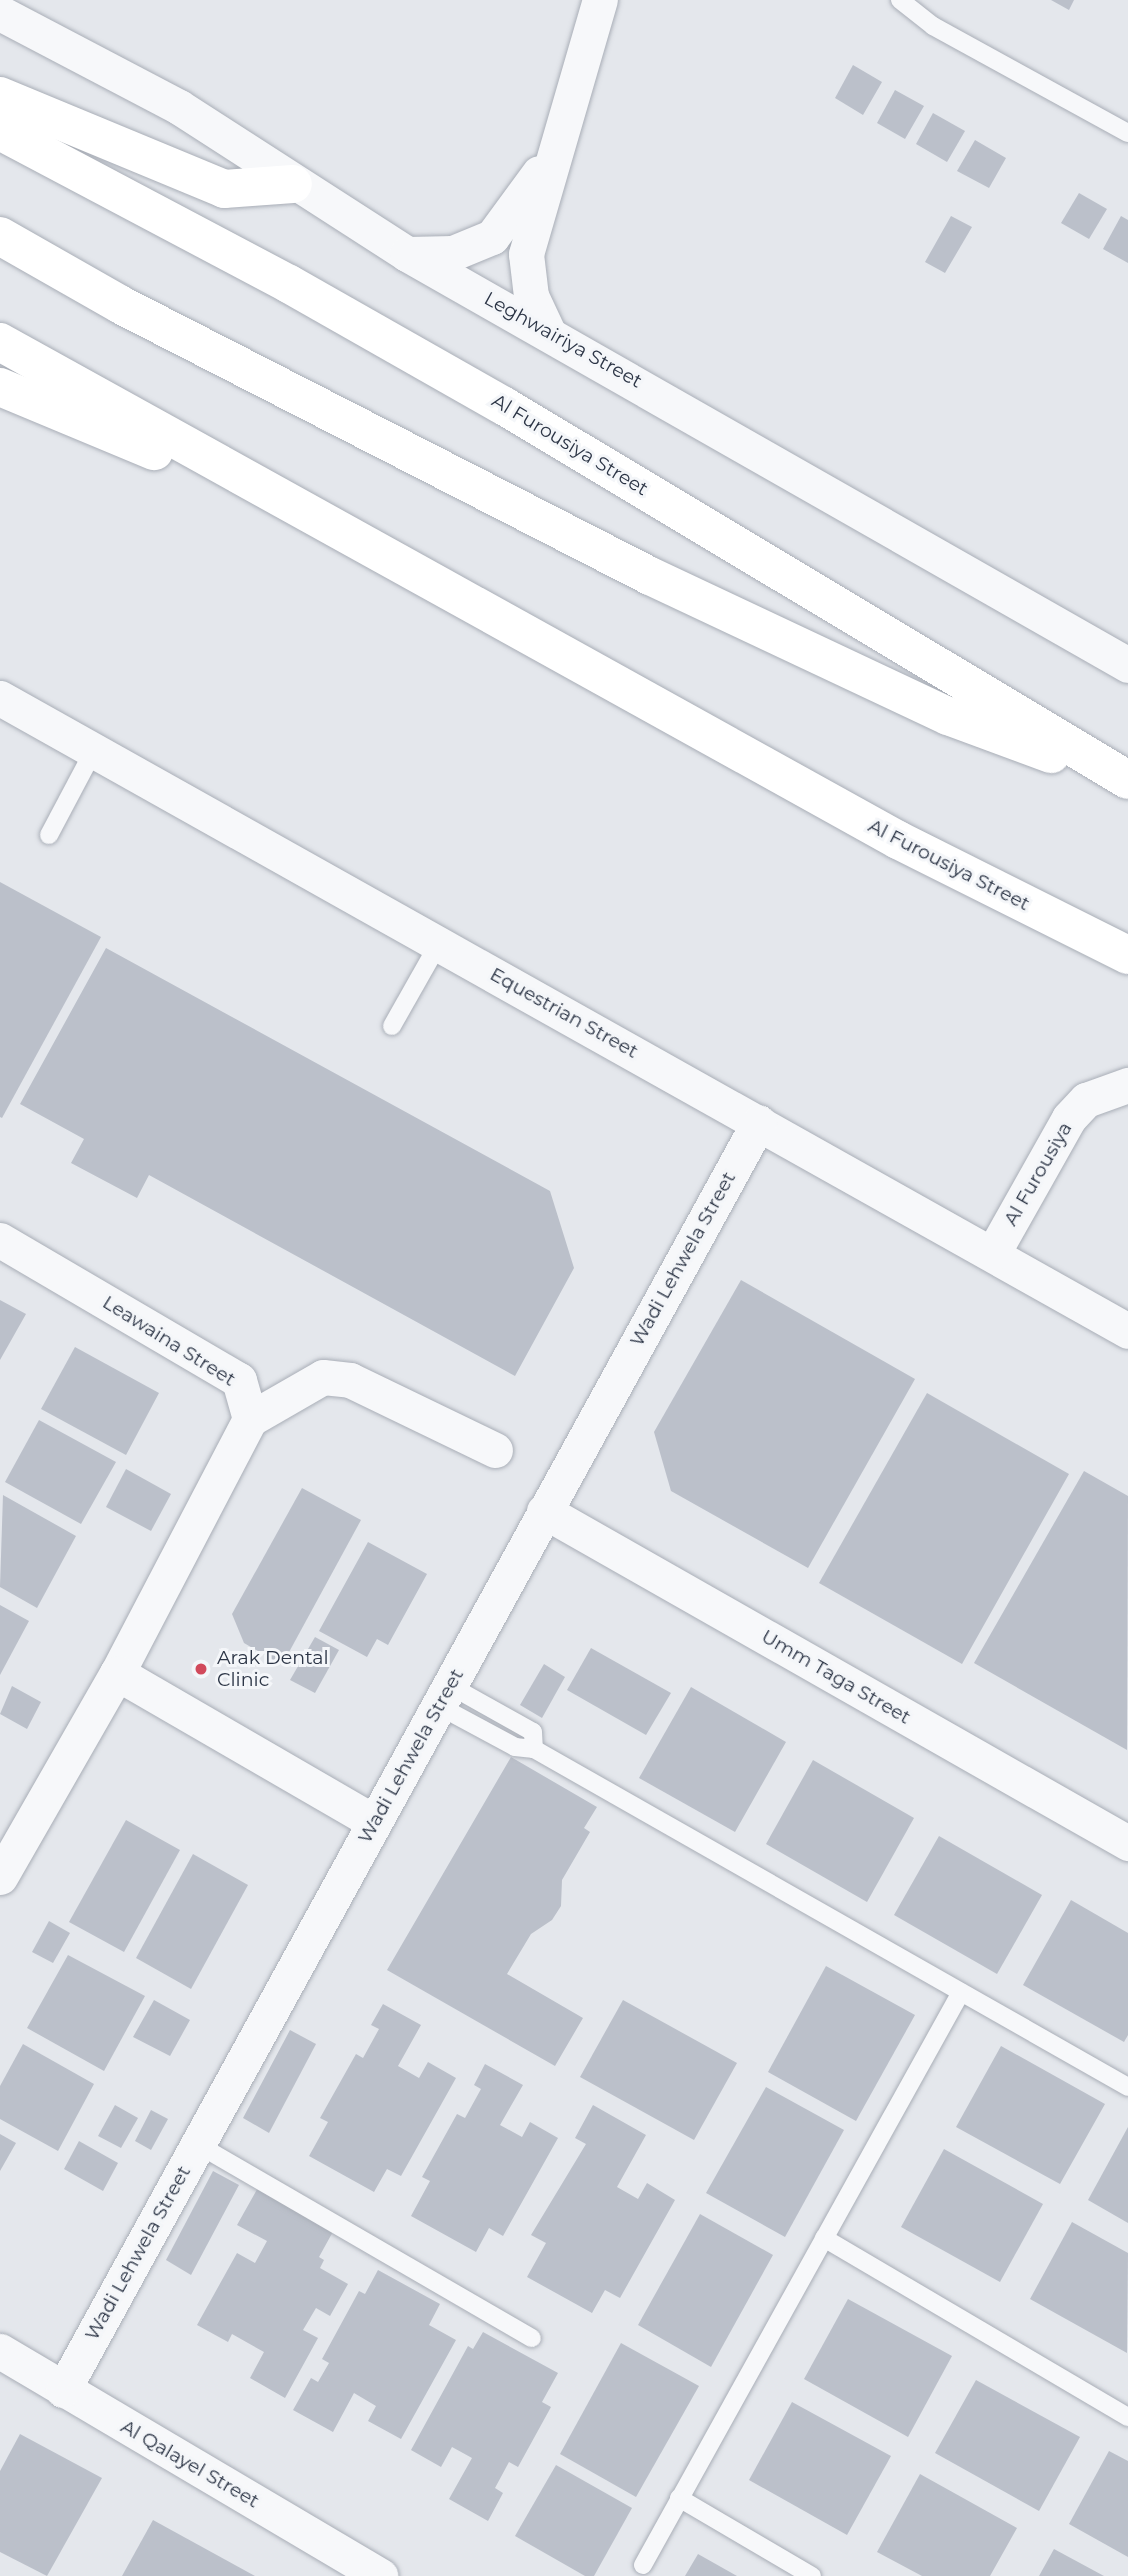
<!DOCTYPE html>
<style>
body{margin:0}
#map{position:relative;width:1128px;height:2576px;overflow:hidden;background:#e4e7ec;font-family:Montserrat,sans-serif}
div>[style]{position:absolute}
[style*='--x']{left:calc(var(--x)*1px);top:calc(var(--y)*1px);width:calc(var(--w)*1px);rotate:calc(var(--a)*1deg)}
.building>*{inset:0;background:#bbc0ca}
.roads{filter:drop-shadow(0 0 2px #a9aeb7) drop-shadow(0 0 2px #a9aeb7)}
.service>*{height:18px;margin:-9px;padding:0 9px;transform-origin:9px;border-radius:9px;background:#f7f8fa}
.minor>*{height:35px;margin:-17.5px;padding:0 17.5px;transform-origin:17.5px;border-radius:17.5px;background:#f7f8fa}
.trunk>*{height:38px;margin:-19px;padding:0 19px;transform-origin:19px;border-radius:19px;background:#fff}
.dots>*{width:19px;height:19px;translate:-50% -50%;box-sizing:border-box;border:4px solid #f4f6f9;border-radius:50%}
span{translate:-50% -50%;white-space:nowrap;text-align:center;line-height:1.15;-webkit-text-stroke:6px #f4f6f9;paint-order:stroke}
.street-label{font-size:19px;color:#2b3445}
.poi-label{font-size:19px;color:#2b3445}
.left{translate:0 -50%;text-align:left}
</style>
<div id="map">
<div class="building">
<i style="clip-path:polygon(1051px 0,1074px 0,1069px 10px)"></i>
<i style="clip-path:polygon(853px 65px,882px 82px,863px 115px,835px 98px)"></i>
<i style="clip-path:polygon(895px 90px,924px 106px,905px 139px,877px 123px)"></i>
<i style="clip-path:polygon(933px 113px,965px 131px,947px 162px,916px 144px)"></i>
<i style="clip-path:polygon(975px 140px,1006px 158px,989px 188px,957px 171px)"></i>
<i style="clip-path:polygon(1079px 193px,1107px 209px,1089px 239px,1061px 223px)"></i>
<i style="clip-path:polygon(951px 216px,972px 227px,945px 273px,925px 262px)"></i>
<i style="clip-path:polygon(1121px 216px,1128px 220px,1128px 263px,1103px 249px)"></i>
<i style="clip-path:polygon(0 882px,101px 937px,2px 1118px,0 1117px)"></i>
<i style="clip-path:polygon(106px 948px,550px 1191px,574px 1268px,515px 1376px,149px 1175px,137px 1198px,71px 1163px,84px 1139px,20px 1104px)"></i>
<i style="clip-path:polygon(741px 1280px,915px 1379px,808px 1568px,671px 1491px,654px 1432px)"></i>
<i style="clip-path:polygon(0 1300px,26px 1314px,0 1360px)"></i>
<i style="clip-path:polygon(75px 1347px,159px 1393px,126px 1455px,41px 1409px)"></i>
<i style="clip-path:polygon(927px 1393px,1069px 1474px,962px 1664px,819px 1583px)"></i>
<i style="clip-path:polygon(39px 1420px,116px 1462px,81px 1524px,5px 1482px)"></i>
<i style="clip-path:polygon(126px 1469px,171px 1494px,151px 1531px,106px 1507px)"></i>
<i style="clip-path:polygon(1084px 1471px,1128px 1496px,1127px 1750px,974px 1663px)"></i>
<i style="clip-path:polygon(302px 1488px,361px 1520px,282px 1665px,244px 1643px,232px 1614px)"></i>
<i style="clip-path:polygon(3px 1495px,76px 1536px,37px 1608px,0 1587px)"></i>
<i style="clip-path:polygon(368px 1542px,427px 1574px,388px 1645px,377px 1639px,367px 1657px,319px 1631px)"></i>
<i style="clip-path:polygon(0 1605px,29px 1621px,0 1675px)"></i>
<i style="clip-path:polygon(315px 1637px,339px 1650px,315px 1693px,290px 1680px)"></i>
<i style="clip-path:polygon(591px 1648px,671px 1693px,646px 1735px,567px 1690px)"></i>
<i style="clip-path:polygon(544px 1664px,565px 1677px,542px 1718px,520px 1705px)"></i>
<i style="clip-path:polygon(12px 1686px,41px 1702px,27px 1729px,0 1714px)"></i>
<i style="clip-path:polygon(691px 1687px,786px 1742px,735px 1832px,639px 1778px)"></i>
<i style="clip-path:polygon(511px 1757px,597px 1807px,584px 1828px,590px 1832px,562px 1880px,561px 1906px,552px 1920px,531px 1934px,507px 1974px,583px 2018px,555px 2066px,387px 1970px)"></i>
<i style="clip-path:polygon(813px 1760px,914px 1818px,867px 1902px,766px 1844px)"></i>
<i style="clip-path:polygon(126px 1820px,180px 1850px,124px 1952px,69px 1922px)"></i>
<i style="clip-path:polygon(939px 1836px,1042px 1895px,997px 1974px,894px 1915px)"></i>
<i style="clip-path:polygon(193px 1854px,248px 1885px,191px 1989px,136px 1958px)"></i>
<i style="clip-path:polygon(1071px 1900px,1128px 1933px,1128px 2035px,1124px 2042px,1023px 1985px)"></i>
<i style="clip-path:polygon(49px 1921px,70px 1933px,53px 1963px,32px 1952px)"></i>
<i style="clip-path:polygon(68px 1955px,145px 1996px,104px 2071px,27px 2028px)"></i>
<i style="clip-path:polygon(826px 1966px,915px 2015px,856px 2121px,768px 2072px)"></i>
<i style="clip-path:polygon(154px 2000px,190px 2020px,170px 2056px,133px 2037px)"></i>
<i style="clip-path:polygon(623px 2000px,737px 2063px,694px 2140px,580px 2077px)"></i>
<i style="clip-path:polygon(383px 2004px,421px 2025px,398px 2066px,419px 2078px,428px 2062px,456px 2078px,401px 2176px,387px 2169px,374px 2192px,309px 2156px,328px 2122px,320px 2118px,356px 2054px,363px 2058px,379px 2029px,371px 2025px)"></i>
<i style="clip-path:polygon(290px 2030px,316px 2044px,269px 2133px,243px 2118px)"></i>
<i style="clip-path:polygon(23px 2044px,94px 2084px,58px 2151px,0 2119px,0 2086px)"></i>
<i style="clip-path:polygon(1001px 2046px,1105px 2104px,1060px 2184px,956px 2127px)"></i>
<i style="clip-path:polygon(485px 2064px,523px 2085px,500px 2125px,522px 2137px,530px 2122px,558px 2138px,503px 2236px,489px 2228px,476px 2252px,411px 2216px,430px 2181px,422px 2177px,457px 2114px,465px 2118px,481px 2089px,474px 2085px)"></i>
<i style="clip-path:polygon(766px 2087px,844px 2130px,785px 2237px,706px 2193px)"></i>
<i style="clip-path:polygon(115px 2105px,138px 2118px,121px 2148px,98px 2136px)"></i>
<i style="clip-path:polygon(593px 2105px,646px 2135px,617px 2187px,638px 2199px,647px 2183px,675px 2200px,620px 2298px,605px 2290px,592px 2313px,527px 2277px,546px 2243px,531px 2235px,586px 2144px,575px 2138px)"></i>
<i style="clip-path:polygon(151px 2110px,168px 2119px,151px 2150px,135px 2141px)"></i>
<i style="clip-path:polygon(1128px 2127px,1128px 2223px,1088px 2200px)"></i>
<i style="clip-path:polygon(0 2134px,16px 2143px,0 2171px)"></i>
<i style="clip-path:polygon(79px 2141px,118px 2163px,103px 2191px,64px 2169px)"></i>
<i style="clip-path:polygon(944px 2149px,1043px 2204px,1000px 2282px,901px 2227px)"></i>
<i style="clip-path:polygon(213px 2171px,239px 2185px,191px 2275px,166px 2260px)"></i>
<i style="clip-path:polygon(259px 2186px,335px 2228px,319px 2257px,324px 2260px,320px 2268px,348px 2284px,330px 2316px,316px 2308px,303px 2330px,318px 2338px,285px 2398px,250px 2378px,264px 2352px,232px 2334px,228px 2342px,197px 2325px,237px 2253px,255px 2263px,267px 2241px,237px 2225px)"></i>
<i style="clip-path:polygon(700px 2214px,773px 2255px,711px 2367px,638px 2325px)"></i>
<i style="clip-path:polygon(1072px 2222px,1128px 2253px,1127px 2353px,1030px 2299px)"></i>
<i style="clip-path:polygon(378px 2270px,440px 2304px,429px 2325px,456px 2340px,401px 2439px,368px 2421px,376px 2406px,354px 2393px,333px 2432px,293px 2410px,311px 2378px,318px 2382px,329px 2363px,322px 2359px,359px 2291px,365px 2294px)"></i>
<i style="clip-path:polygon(848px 2299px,952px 2356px,908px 2437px,804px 2379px)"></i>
<i style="clip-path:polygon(483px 2332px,558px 2373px,542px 2402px,551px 2407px,518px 2467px,509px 2462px,495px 2488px,503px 2493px,488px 2521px,449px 2499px,472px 2458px,452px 2447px,441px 2467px,411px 2450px,468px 2346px,473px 2349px)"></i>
<i style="clip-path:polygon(621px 2343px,699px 2386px,636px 2497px,560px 2454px)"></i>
<i style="clip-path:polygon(976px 2380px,1080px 2437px,1039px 2511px,935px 2453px)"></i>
<i style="clip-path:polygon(792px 2402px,891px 2456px,847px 2535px,749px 2480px)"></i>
<i style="clip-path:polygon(20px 2434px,102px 2478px,47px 2576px,0 2552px,0 2471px)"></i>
<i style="clip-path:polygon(1109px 2451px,1128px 2461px,1128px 2557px,1069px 2524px)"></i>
<i style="clip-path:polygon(556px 2465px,632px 2508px,594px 2576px,585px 2576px,515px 2536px)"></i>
<i style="clip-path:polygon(920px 2474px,1017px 2528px,990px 2576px,922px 2576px,877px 2552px)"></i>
<i style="clip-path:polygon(153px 2520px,255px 2576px,122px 2576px)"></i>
<i style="clip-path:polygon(1054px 2549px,1104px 2576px,1039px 2576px)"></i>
<i style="clip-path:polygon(698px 2554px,737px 2576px,685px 2576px)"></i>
</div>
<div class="roads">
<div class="service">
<i style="--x:900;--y:0;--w:42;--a:38.2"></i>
<i style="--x:933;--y:26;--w:222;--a:28.8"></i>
<i style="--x:49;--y:835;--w:96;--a:-62.1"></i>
<i style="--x:392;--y:1026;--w:95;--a:-60.5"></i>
<i style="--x:449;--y:1685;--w:96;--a:29.2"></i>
<i style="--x:533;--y:1732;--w:17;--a:87"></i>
<i style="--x:439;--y:1706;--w:86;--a:28.3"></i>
<i style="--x:515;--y:1747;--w:19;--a:6"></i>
<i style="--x:534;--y:1749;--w:683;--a:29.64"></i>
<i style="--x:197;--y:2144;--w:387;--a:30.1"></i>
<i style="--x:824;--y:2238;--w:353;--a:30.5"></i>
<i style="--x:679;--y:2498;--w:154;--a:30.4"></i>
<i style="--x:643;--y:2565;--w:655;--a:-60.97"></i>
</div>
<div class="minor">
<i style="--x:0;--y:13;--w:202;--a:27.7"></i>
<i style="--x:179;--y:107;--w:271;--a:32.8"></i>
<i style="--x:407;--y:254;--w:830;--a:29.68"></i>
<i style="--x:407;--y:254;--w:46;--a:-1.2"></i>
<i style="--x:453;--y:253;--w:42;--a:-22.3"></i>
<i style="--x:492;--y:237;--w:79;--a:-53.7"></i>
<i style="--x:547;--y:330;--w:38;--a:-115"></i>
<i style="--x:531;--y:296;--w:42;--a:-96.8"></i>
<i style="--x:526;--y:254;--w:265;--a:-73.8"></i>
<i style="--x:0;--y:698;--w:1293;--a:29.3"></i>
<i style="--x:0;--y:1240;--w:277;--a:30.4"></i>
<i style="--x:239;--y:1380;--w:41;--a:74.2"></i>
<i style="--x:250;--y:1419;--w:287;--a:117.6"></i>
<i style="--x:117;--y:1673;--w:235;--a:119.8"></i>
<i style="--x:993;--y:1253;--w:155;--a:-60.6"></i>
<i style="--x:1069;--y:1118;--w:25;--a:-47"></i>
<i style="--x:1086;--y:1100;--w:45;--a:-19.7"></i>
<i style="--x:250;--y:1419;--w:84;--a:-29.9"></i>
<i style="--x:323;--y:1377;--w:27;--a:6"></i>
<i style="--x:350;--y:1380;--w:161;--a:25.8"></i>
<i style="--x:544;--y:1511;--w:672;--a:29.62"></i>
<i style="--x:117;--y:1673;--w:297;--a:30.1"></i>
<i style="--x:0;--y:2351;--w:442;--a:30.6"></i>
<i style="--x:63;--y:2390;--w:1446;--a:-61.24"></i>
</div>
<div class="trunk">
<i style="--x:0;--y:96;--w:243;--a:22.5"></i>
<i style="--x:224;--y:189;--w:69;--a:-4.1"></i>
<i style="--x:0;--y:131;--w:327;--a:27.9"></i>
<i style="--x:289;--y:284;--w:247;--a:29.6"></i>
<i style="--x:504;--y:406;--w:727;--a:30.94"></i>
<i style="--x:0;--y:236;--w:139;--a:29.7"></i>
<i style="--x:121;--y:305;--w:594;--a:27.13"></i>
<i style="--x:650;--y:576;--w:329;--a:25.2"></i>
<i style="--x:948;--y:716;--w:110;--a:20.3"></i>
<i style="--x:0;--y:342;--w:1027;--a:29.01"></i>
<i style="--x:898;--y:840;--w:257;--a:26.6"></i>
<i style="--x:0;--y:387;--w:167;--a:22.6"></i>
</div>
</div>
<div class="dots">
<i style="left:201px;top:1669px;background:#d1495b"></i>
</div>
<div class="street-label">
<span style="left:563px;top:340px;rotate:29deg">Leghwairiya Street</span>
<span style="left:570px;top:445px;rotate:31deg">Al Furousiya Street</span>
<span style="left:949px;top:865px;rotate:27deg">Al Furousiya Street</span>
<span style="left:564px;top:1013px;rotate:29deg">Equestrian Street</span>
<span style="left:1038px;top:1174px;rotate:-60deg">Al Furousiya</span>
<span style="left:683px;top:1259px;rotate:-61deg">Wadi Lehwela Street</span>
<span style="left:169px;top:1341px;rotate:32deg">Leawaina Street</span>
<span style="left:836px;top:1677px;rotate:30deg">Umm Taga Street</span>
<span style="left:411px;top:1756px;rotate:-61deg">Wadi Lehwela Street</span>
<span style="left:138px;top:2253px;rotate:-61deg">Wadi Lehwela Street</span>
<span style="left:190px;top:2464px;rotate:30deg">Al Qalayel Street</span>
</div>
<div class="poi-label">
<span class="left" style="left:217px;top:1669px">Arak Dental<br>Clinic</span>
</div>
</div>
